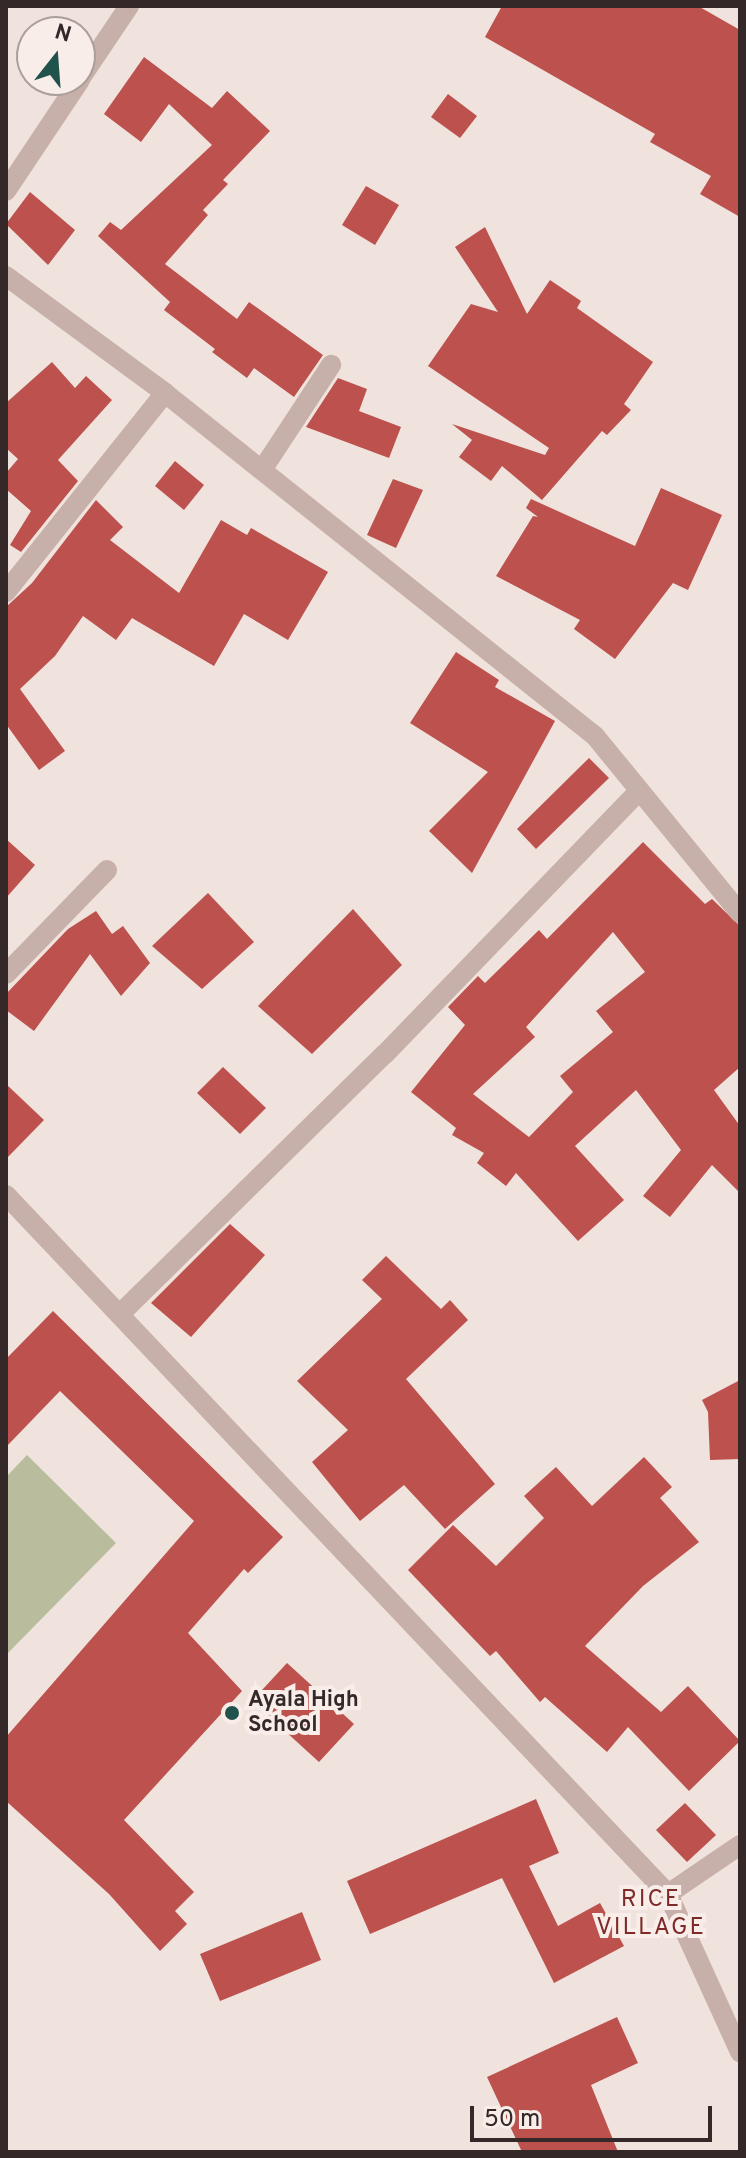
<!DOCTYPE html>
<style>
body{margin:0}
#map{position:relative;width:746px;height:2158px;overflow:hidden;background:#f0e2dc;font-family:Overpass,sans-serif}
div>[style]{position:absolute}
[style*='--x']{left:calc(var(--x)*1px);top:calc(var(--y)*1px);width:calc(var(--w)*1px);rotate:calc(var(--a)*1deg)}
.green>*{inset:0;background:#b9bd9d}
.building>*{inset:0;background:#bc514e}
.minor>*{height:20px;margin:-10px;padding:0 10px;transform-origin:10px;border-radius:10px;background:#c7b0a9}
.dots>*{width:22px;height:22px;translate:-50% -50%;box-sizing:border-box;border:4px solid #f8ede8;border-radius:50%}
span{translate:-50% -50%;white-space:nowrap;text-align:center;line-height:1.15;-webkit-text-stroke:8px #f8ede8;paint-order:stroke}
.poi-label{font-size:22px;color:#342928;font-weight:700}
.left{translate:0 -50%;text-align:left}
.neighbourhood-label{font-size:24px;color:#7d2a28;letter-spacing:2px}
.frame{position:absolute;inset:0;border:8px solid #342928;pointer-events:none}
.north{position:absolute;left:16px;top:16px;width:80px;height:80px;box-sizing:border-box;background:#f8ede8;border:2px solid #aa9f9b;border-radius:50%;rotate:17deg;font-size:22px;font-weight:700;line-height:32px;text-align:center;color:#342928}
.north::after{content:'';display:block;margin:auto;width:28px;height:36px;background:#21524b;clip-path:polygon(50% 0,100% 100%,50% 72%,0 100%)}
.scale{position:absolute;left:470px;top:2106px;width:242px;height:36px;box-sizing:border-box;border:4px solid #342928;border-top:0;padding-left:10px;font-size:24px;line-height:28px;white-space:nowrap;color:#342928;-webkit-text-stroke:6px #f8ede8;paint-order:stroke}
</style>
<div id="map">
<div class="green">
<i style="clip-path:polygon(27px 1455px,116px 1543px,6px 1655px,6px 1477px)"></i>
</div>
<div class="building">
<i style="clip-path:polygon(502px 6px,698px 6px,740px 30px,740px 217px,700px 194px,711px 176px,650px 142px,655px 134px,485px 37px)"></i>
<i style="clip-path:polygon(144px 57px,212px 108px,227px 91px,270px 131px,223px 180px,228px 184px,203px 210px,208px 215px,165px 264px,237px 319px,249px 302px,323px 355px,294px 397px,254px 368px,247px 378px,212px 352px,215px 349px,164px 310px,170px 302px,98px 236px,110px 222px,121px 230px,212px 145px,169px 104px,141px 142px,104px 114px)"></i>
<i style="clip-path:polygon(448px 94px,477px 116px,460px 138px,431px 117px)"></i>
<i style="clip-path:polygon(366px 186px,399px 205px,375px 245px,342px 225px)"></i>
<i style="clip-path:polygon(30px 192px,75px 230px,48px 265px,6px 224px)"></i>
<i style="clip-path:polygon(485px 227px,527px 314px,550px 280px,581px 301px,577px 308px,653px 362px,624px 404px,631px 410px,607px 435px,602px 431px,542px 500px,502px 466px,491px 481px,459px 457px,472px 440px,452px 424px,545px 455px,549px 448px,428px 366px,471px 304px,498px 312px,455px 247px)"></i>
<i style="clip-path:polygon(52px 362px,75px 388px,86px 376px,112px 400px,58px 460px,78px 481px,21px 552px,10px 545px,31px 511px,6px 489px,6px 473px,18px 459px,6px 448px,6px 403px)"></i>
<i style="clip-path:polygon(338px 378px,367px 389px,359px 411px,401px 427px,389px 458px,306px 427px)"></i>
<i style="clip-path:polygon(175px 461px,204px 485px,184px 510px,155px 486px)"></i>
<i style="clip-path:polygon(393px 479px,423px 490px,396px 548px,367px 535px)"></i>
<i style="clip-path:polygon(661px 488px,722px 515px,688px 590px,673px 583px,615px 659px,574px 629px,580px 620px,496px 576px,533px 516px,538px 517px,526px 508px,531px 499px,635px 546px)"></i>
<i style="clip-path:polygon(96px 500px,123px 527px,110px 540px,179px 593px,221px 520px,247px 535px,251px 528px,328px 572px,288px 640px,244px 614px,214px 666px,132px 618px,116px 640px,83px 616px,55px 656px,20px 689px,65px 751px,39px 770px,6px 724px,6px 607px,32px 583px)"></i>
<i style="clip-path:polygon(456px 652px,499px 680px,495px 687px,555px 721px,472px 873px,429px 831px,488px 772px,410px 723px)"></i>
<i style="clip-path:polygon(589px 758px,609px 778px,536px 849px,517px 829px)"></i>
<i style="clip-path:polygon(6px 839px,35px 865px,6px 898px)"></i>
<i style="clip-path:polygon(evenodd,643px 842px,705px 904px,712px 899px,740px 926px,740px 1067px,714px 1090px,740px 1126px,740px 1193px,712px 1165px,670px 1217px,643px 1196px,681px 1150px,636px 1090px,575px 1146px,624px 1200px,578px 1241px,516px 1173px,506px 1186px,477px 1163px,484px 1153px,452px 1135px,456px 1128px,411px 1092px,465px 1025px,448px 1007px,478px 976px,485px 983px,539px 930px,547px 939px,643px 842px,613px 932px,645px 972px,596px 1011px,613px 1032px,560px 1076px,573px 1092px,529px 1137px,473px 1094px,535px 1037px,526px 1027px,613px 932px)"></i>
<i style="clip-path:polygon(208px 893px,254px 942px,202px 989px,152px 946px)"></i>
<i style="clip-path:polygon(353px 909px,402px 965px,312px 1054px,258px 1006px)"></i>
<i style="clip-path:polygon(96px 911px,112px 934px,123px 926px,150px 963px,121px 996px,90px 954px,34px 1031px,6px 1010px,6px 994px,68px 929px)"></i>
<i style="clip-path:polygon(223px 1067px,266px 1108px,240px 1134px,197px 1093px)"></i>
<i style="clip-path:polygon(6px 1084px,44px 1120px,6px 1159px)"></i>
<i style="clip-path:polygon(230px 1224px,265px 1255px,191px 1337px,151px 1303px)"></i>
<i style="clip-path:polygon(386px 1256px,441px 1309px,450px 1300px,468px 1320px,406px 1379px,495px 1484px,445px 1529px,404px 1485px,360px 1521px,312px 1462px,348px 1430px,297px 1381px,382px 1299px,362px 1280px)"></i>
<i style="clip-path:polygon(53px 1311px,283px 1537px,248px 1573px,244px 1569px,188px 1633px,242px 1691px,124px 1820px,194px 1892px,175px 1911px,187px 1924px,160px 1951px,109px 1894px,6px 1801px,6px 1737px,194px 1521px,60px 1391px,6px 1447px,6px 1359px)"></i>
<i style="clip-path:polygon(740px 1380px,740px 1459px,710px 1460px,708px 1412px,702px 1400px)"></i>
<i style="clip-path:polygon(644px 1457px,672px 1487px,660px 1498px,699px 1542px,643px 1586px,585px 1646px,661px 1712px,688px 1686px,740px 1741px,689px 1791px,628px 1727px,607px 1752px,545px 1697px,540px 1702px,496px 1651px,490px 1656px,408px 1570px,453px 1525px,496px 1566px,544px 1518px,524px 1496px,556px 1467px,592px 1506px)"></i>
<i style="clip-path:polygon(287px 1663px,354px 1724px,319px 1762px,252px 1701px)"></i>
<i style="clip-path:polygon(536px 1799px,559px 1853px,529px 1866px,558px 1926px,600px 1903px,624px 1946px,554px 1983px,502px 1878px,370px 1934px,347px 1881px)"></i>
<i style="clip-path:polygon(685px 1803px,716px 1835px,687px 1862px,656px 1830px)"></i>
<i style="clip-path:polygon(302px 1912px,321px 1960px,220px 2001px,200px 1954px)"></i>
<i style="clip-path:polygon(617px 2017px,638px 2063px,591px 2085px,618px 2152px,522px 2152px,487px 2077px)"></i>
</div>
<div class="minor">
<i style="--x:80;--y:79;--w:88;--a:-56.1"></i>
<i style="--x:6;--y:191;--w:133;--a:-56.3"></i>
<i style="--x:6;--y:276;--w:197;--a:36.3"></i>
<i style="--x:165;--y:393;--w:550;--a:38.58"></i>
<i style="--x:595;--y:736;--w:229;--a:50.7"></i>
<i style="--x:262;--y:470;--w:126;--a:-56.7"></i>
<i style="--x:6;--y:592;--w:255;--a:-51.4"></i>
<i style="--x:6;--y:974;--w:145;--a:-45.8"></i>
<i style="--x:6;--y:1195;--w:963;--a:46.56"></i>
<i style="--x:668;--y:1894;--w:174;--a:65.5"></i>
<i style="--x:121;--y:1313;--w:370;--a:-44.5"></i>
<i style="--x:385;--y:1054;--w:366;--a:-46"></i>
<i style="--x:668;--y:1894;--w:87;--a:-34.2"></i>
</div>
<div class="dots">
<i style="left:232px;top:1713px;background:#21524b"></i>
</div>
<div class="poi-label">
<span class="left" style="left:248px;top:1713px">Ayala High<br>School</span>
</div>
<div class="neighbourhood-label">
<span style="left:651px;top:1915px">RICE<br>VILLAGE</span>
</div>
<div class="frame"></div>
<div class="north">N</div>
<div class="scale">50 m</div>
</div>
